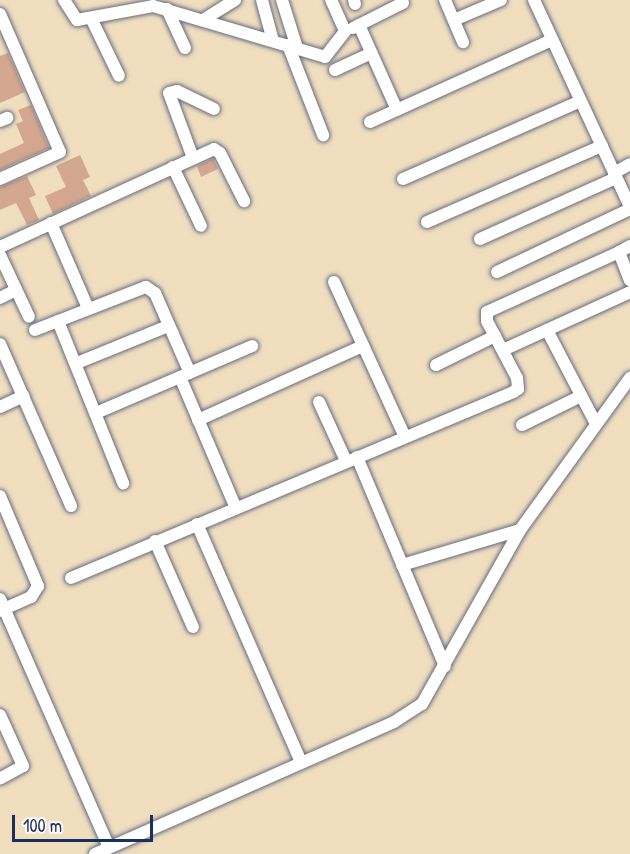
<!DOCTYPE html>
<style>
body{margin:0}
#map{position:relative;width:630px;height:854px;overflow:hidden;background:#f0debf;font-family:"Patrick Hand",sans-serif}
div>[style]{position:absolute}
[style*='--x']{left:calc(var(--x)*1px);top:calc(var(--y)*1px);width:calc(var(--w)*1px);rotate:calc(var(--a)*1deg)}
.building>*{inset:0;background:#d4a790}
.roads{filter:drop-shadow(0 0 2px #666c80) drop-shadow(0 0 2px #666c80)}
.minor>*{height:12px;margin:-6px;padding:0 6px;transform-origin:6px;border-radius:6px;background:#fff}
span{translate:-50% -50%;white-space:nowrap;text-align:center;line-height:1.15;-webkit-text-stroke:6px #fdfcf7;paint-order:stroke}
.scale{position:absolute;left:12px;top:815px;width:141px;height:27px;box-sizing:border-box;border:3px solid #1b2f5e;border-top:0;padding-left:8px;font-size:18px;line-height:21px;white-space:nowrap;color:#1b2f5e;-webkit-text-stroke:4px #fdfcf7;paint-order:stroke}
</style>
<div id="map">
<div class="building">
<i style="clip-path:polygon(8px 53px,25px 92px,0 103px,0 56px)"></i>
<i style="clip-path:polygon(31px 105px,49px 148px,0 170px,0 154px,24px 143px,16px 124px,23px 121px,18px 110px)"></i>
<i style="clip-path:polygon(80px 155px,90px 177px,83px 180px,91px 196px,53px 214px,45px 196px,66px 187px,56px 166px)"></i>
<i style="clip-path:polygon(213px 158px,218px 169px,201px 177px,197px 166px)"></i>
<i style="clip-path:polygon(27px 176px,36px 195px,29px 198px,39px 220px,27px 225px,16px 203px,0 210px,0 187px)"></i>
</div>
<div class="roads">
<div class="minor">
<i style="--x:64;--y:0;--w:24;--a:57"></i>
<i style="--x:77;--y:20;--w:77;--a:-10.4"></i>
<i style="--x:153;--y:6;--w:179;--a:16.5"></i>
<i style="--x:325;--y:57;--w:33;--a:-52"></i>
<i style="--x:345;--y:31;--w:34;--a:-114"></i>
<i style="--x:262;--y:0;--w:42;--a:75"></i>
<i style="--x:282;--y:0;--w:50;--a:72.6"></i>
<i style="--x:354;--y:0;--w:4;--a:76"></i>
<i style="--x:445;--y:0;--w:46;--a:66.8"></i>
<i style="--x:534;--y:0;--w:228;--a:65.1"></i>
<i style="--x:167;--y:9;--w:43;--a:65.2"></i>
<i style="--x:0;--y:14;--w:150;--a:66.5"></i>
<i style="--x:60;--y:152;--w:66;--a:155.8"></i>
<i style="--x:91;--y:18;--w:64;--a:64.2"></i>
<i style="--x:203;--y:20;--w:38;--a:-32"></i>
<i style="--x:454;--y:20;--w:51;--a:-23.1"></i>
<i style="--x:359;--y:25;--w:93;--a:65.9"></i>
<i style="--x:353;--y:28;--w:56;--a:-26.6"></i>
<i style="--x:288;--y:45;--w:97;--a:68.7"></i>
<i style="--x:335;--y:70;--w:40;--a:-25"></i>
<i style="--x:0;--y:121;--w:8;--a:-23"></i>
<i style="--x:370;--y:122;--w:200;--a:-24.3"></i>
<i style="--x:193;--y:158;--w:69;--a:-110.3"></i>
<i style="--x:169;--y:93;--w:8;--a:-14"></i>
<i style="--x:177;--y:91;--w:41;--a:25.9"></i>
<i style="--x:173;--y:167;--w:65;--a:64.6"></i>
<i style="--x:614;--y:173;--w:18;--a:-29"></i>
<i style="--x:403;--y:179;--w:194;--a:-23.7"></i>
<i style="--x:427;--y:222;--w:191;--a:-23.5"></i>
<i style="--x:51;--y:223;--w:93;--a:66.5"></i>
<i style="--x:480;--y:239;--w:149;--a:-24.2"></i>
<i style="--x:630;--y:246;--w:13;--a:151"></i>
<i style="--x:619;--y:252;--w:30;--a:69"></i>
<i style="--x:0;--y:247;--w:235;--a:-24.6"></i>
<i style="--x:214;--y:149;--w:7;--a:34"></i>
<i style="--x:220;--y:153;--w:54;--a:63.4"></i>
<i style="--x:0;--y:255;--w:68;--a:64.9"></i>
<i style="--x:497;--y:272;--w:147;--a:-25.3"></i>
<i style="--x:334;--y:282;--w:170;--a:65.4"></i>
<i style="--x:0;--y:298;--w:18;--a:-27"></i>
<i style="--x:58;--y:321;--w:175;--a:68.1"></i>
<i style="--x:35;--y:330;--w:119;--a:-21.2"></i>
<i style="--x:146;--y:287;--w:11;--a:34"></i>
<i style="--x:155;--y:293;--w:87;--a:66.4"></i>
<i style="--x:547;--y:330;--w:104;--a:62.4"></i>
<i style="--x:0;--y:344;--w:177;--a:66.3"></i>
<i style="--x:503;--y:350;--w:140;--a:-24.5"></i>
<i style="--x:77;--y:363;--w:98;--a:-22.1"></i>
<i style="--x:436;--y:365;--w:66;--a:-26.2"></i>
<i style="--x:180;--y:377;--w:142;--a:66.9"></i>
<i style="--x:319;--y:402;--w:65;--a:65.4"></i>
<i style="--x:0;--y:407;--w:26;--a:-25"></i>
<i style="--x:96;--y:413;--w:170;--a:-23.2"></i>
<i style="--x:198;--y:420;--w:181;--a:-24.2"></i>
<i style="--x:522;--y:425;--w:66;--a:-26.2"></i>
<i style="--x:357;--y:457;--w:227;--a:67.2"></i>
<i style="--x:0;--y:496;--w:98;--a:67.1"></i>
<i style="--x:38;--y:586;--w:13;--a:122"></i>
<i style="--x:31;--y:597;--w:34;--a:156"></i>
<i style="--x:197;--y:524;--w:260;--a:66.4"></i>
<i style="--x:155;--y:541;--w:94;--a:66.2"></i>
<i style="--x:402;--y:565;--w:123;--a:-16.5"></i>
<i style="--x:71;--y:578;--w:480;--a:-22.8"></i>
<i style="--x:513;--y:392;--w:6;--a:-31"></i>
<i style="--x:518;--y:389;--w:11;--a:-95"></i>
<i style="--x:517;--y:378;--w:64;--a:-117.8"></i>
<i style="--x:487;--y:321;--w:9;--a:-90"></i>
<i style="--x:487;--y:312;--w:145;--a:-24.4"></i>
<i style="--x:0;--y:599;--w:271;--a:66.3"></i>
<i style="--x:0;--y:715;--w:56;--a:65.7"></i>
<i style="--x:23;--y:766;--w:26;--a:151"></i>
<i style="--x:95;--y:854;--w:327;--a:-23.8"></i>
<i style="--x:394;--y:722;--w:33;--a:-33"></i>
<i style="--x:422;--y:704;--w:200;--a:-60.6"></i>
<i style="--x:520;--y:530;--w:188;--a:-54.1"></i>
</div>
</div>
<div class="scale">100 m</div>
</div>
